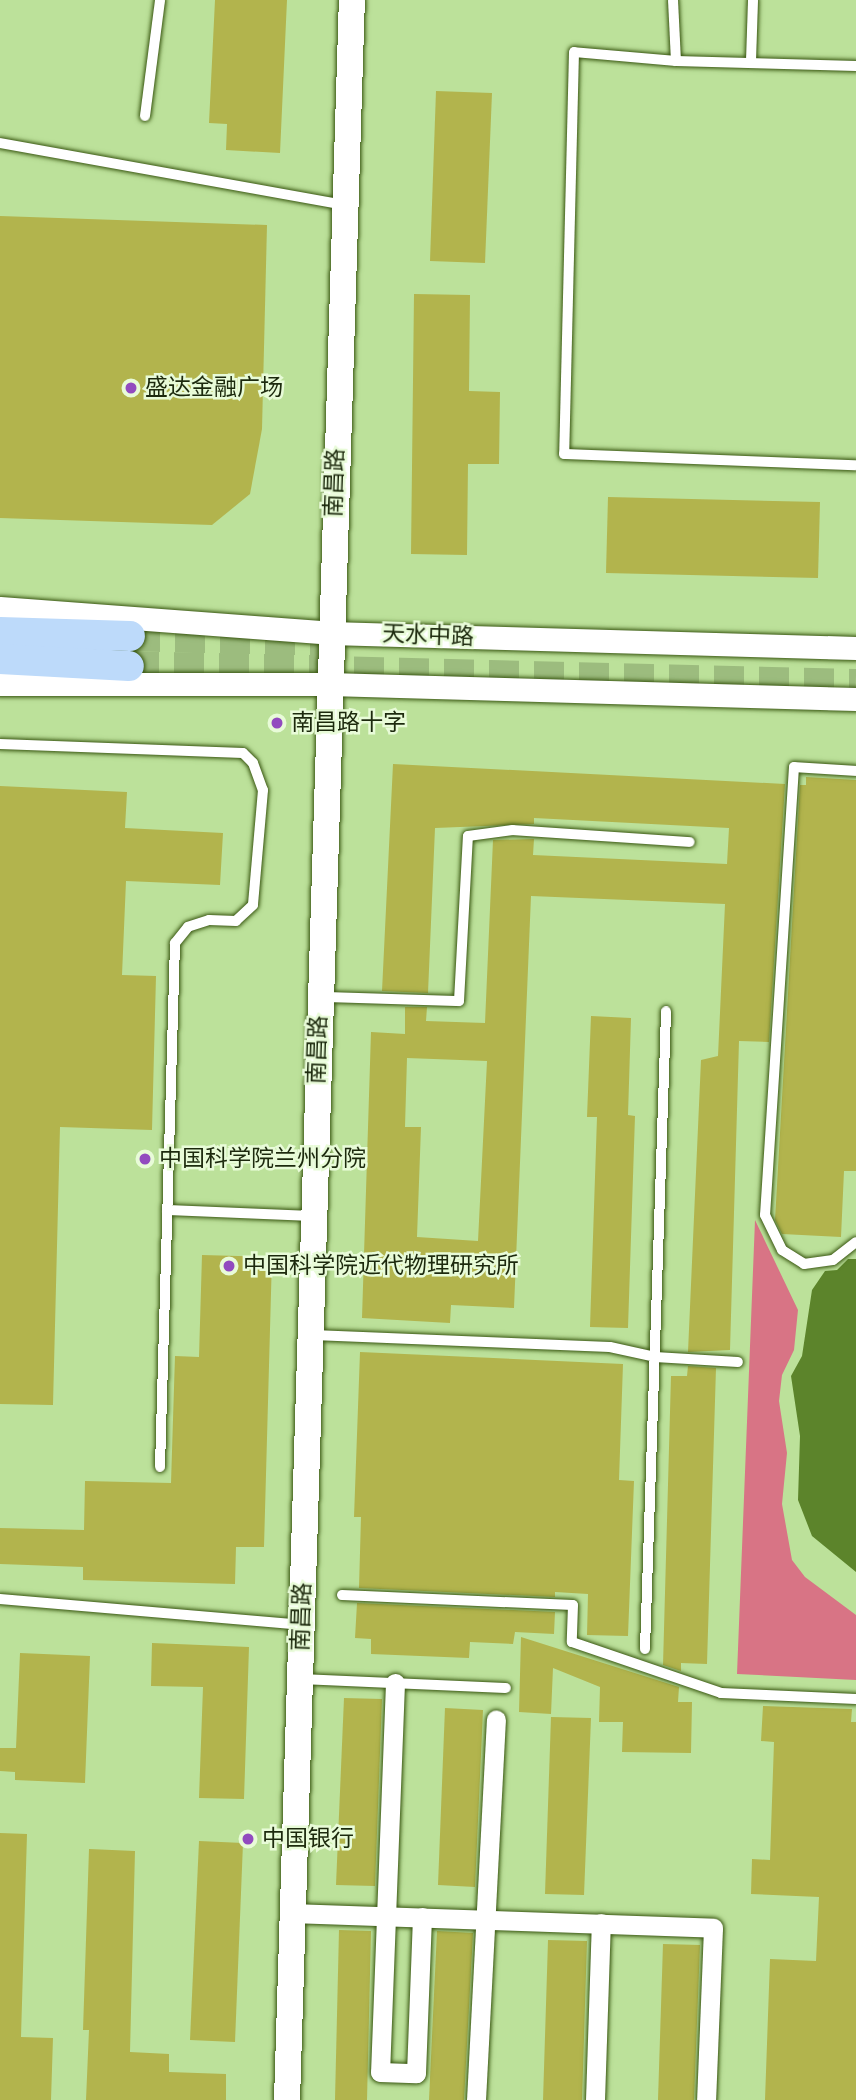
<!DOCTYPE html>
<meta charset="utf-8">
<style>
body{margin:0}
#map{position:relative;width:856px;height:2100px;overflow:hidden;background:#bce19a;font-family:"Sofia Sans Condensed","Noto Sans SC",sans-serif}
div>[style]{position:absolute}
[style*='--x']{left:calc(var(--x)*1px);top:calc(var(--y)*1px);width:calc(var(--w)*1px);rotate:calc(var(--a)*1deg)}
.forest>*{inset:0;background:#d87485}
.water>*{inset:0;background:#5c842b}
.building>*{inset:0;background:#b2b44d}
.primary-tunnel>*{height:30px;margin-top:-15px;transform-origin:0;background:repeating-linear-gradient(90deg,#9cbc7e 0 30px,transparent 0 45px)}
.roads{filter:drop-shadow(0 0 2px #395711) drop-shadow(0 0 2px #395711)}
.service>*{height:10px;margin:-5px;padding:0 5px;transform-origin:5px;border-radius:5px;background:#fff}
.minor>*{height:19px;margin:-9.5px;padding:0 9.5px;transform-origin:9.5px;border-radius:9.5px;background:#fff}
.tertiary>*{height:23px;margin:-11.5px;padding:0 11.5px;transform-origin:11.5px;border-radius:11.5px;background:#fff}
.secondary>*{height:26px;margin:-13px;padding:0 13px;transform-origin:13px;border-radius:13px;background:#fff}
.primary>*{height:30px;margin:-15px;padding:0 15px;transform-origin:15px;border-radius:15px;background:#bddafa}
.dots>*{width:19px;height:19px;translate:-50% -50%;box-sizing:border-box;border:4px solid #e8fbd8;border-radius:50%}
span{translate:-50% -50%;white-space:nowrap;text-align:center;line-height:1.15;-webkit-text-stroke:5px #e8fbd8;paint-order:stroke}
.poi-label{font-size:23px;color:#1c290d}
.left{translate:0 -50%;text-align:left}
.street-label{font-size:23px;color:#1c290d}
</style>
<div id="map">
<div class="forest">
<i style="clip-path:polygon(755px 1220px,798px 1310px,794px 1350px,782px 1375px,779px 1401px,787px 1453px,782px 1504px,792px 1560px,805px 1577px,856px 1615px,856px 1680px,737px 1674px)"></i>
</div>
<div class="water">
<i style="clip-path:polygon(848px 1259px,856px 1259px,856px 1572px,812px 1536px,798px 1500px,800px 1436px,791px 1376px,802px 1356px,812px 1290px,825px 1271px,837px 1270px)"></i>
</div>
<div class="building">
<i style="clip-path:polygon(215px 0,287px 0,280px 153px,226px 150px,227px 124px,209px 123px)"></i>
<i style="clip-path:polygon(436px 91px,492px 93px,485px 263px,430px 261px)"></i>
<i style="clip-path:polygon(0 216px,267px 225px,262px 429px,250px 494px,212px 525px,0 518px)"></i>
<i style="clip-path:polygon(414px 294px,470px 295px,469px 391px,500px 392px,499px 464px,468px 464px,467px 555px,411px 554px)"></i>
<i style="clip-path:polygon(608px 497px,820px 502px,818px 578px,606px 573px)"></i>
<i style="clip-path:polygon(evenodd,393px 764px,785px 784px,769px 1042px,739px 1041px,730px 1350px,688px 1352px,701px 1060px,718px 1056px,725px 904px,531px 896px,514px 1308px,451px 1305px,450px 1323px,362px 1318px,371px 1032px,405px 1034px,405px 1007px,427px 1007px,426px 1021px,485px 1023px,493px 840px,534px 839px,533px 855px,727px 864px,729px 828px,534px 818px,534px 824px,435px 828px,428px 993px,382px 991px,393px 764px,407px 1058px,487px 1061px,478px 1241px,417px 1237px,421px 1127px,405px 1127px,407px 1058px)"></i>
<i style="clip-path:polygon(806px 777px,856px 780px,856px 1171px,844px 1171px,841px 1237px,782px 1234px,775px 1220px,800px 785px,806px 785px)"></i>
<i style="clip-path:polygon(0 786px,127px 792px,125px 828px,223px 833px,220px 885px,126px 881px,122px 975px,156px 976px,152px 1130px,60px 1127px,53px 1405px,0 1404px)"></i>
<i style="clip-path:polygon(591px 1016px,631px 1018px,628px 1115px,635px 1116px,628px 1328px,590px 1327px,597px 1117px,587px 1117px)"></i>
<i style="clip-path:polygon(202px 1255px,272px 1257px,264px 1547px,236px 1547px,235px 1584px,83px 1580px,83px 1567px,0 1564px,0 1528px,84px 1530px,85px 1481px,171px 1483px,175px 1356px,199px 1357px)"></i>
<i style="clip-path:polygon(360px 1352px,623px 1364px,619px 1480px,634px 1481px,628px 1636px,587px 1635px,588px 1594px,555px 1592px,555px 1597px,359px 1588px,361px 1517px,354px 1517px)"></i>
<i style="clip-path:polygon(688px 1366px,716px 1368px,707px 1664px,681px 1663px,681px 1671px,663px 1665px,671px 1376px,687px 1376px)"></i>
<i style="clip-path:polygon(357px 1603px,555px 1612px,554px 1634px,515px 1632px,513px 1644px,470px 1642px,469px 1658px,371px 1654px,371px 1639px,355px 1638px)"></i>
<i style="clip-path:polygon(521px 1637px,679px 1687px,678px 1702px,692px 1702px,691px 1753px,622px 1752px,623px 1722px,599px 1722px,600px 1687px,553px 1668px,551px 1714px,519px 1712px)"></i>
<i style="clip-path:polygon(152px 1643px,249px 1647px,244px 1799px,199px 1798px,203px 1687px,151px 1686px)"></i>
<i style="clip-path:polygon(20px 1653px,90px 1656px,85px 1783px,15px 1780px,15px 1772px,0 1771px,0 1748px,16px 1748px)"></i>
<i style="clip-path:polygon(344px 1698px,382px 1699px,375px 1886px,336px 1885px)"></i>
<i style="clip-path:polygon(763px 1706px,852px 1709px,851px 1722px,856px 1722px,856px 2100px,765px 2100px,770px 1959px,816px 1961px,819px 1897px,751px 1894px,752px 1859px,770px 1860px,774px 1742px,761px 1741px)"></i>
<i style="clip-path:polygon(445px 1708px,483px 1710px,475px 1887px,438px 1885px)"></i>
<i style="clip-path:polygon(551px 1717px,591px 1718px,584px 1895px,545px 1894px)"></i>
<i style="clip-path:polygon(0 1833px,27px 1834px,21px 2037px,53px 2038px,51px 2100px,0 2100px)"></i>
<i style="clip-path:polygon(199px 1841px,243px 1843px,235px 2042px,190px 2040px)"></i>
<i style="clip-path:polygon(89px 1849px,135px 1851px,130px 2052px,169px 2054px,169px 2072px,226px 2074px,226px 2100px,86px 2100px,89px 2030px,83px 2030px)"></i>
<i style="clip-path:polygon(339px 1930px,371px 1931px,367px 2100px,335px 2100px)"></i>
<i style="clip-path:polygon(437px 1931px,473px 1933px,464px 2100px,429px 2100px)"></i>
<i style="clip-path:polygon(548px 1940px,587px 1941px,582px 2100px,543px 2100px)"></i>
<i style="clip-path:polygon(663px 1944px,700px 1945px,694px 2100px,658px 2100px)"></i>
</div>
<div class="primary-tunnel">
<i style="--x:130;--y:636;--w:190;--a:1.8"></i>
<i style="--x:129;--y:666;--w:727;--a:1.42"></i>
</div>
<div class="roads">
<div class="service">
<i style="--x:673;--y:0;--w:61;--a:87.2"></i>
<i style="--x:676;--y:61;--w:180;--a:1.6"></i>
<i style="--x:676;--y:61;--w:102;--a:-175"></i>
<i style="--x:574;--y:52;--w:402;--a:91.4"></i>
<i style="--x:564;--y:454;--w:292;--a:2.2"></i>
<i style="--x:751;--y:61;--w:61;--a:-88.1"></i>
<i style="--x:145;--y:116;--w:117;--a:-82.6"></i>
<i style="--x:0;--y:143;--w:350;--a:10.2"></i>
<i style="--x:0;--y:744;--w:243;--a:2.1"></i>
<i style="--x:243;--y:753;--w:14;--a:45"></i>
<i style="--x:253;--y:763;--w:29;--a:70"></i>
<i style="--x:263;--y:790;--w:115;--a:95"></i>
<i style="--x:253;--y:905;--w:23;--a:137"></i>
<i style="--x:236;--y:921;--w:27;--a:-178"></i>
<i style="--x:209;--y:920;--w:22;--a:162"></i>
<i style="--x:188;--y:927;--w:21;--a:129"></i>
<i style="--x:175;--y:943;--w:524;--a:91.64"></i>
<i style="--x:856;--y:771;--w:62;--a:-176.3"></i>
<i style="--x:794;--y:767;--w:449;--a:93.7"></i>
<i style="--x:765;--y:1215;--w:39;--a:64"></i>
<i style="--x:782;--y:1250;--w:26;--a:32"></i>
<i style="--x:804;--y:1264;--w:29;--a:-8"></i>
<i style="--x:833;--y:1260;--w:29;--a:-38"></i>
<i style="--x:323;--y:997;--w:136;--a:1.7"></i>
<i style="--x:459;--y:1001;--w:165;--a:-86.9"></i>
<i style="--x:468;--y:836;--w:45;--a:-7.6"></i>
<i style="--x:513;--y:830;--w:177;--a:3.9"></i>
<i style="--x:167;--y:1210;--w:146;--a:2.4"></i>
<i style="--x:313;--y:1335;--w:297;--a:2.3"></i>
<i style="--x:610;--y:1347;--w:46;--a:12.5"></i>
<i style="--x:655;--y:1357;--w:83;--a:3.4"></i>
<i style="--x:342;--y:1595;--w:231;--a:2.5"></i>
<i style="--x:573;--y:1605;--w:37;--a:92"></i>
<i style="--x:572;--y:1642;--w:157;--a:18.9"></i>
<i style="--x:721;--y:1693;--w:135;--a:2.5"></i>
<i style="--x:0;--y:1599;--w:302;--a:4.9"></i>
<i style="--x:645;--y:1649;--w:638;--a:-88.11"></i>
<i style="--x:300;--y:1679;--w:206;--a:2.5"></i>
</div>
<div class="minor">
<i style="--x:395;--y:1683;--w:389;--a:92.2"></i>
<i style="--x:380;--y:2072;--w:36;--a:2"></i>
<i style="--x:416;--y:2073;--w:156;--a:-87.8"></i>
<i style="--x:293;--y:1913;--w:420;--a:2"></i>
<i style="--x:713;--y:1928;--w:172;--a:92.3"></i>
<i style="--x:476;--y:2100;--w:381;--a:-87"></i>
<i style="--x:595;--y:2100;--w:177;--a:-88.1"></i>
</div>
<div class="tertiary">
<i style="--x:0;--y:608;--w:331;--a:4.3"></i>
<i style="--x:330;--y:633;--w:526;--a:1.63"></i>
<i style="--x:0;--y:684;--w:329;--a:0"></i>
<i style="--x:329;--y:684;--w:527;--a:1.63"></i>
</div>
<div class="secondary">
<i style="--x:287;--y:2100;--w:2101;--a:-88.23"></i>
</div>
<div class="primary">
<i style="--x:0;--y:632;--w:130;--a:1.8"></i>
<i style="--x:0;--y:659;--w:129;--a:3.1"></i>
</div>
</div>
<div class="dots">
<i style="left:131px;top:388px;background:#924bbf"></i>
<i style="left:277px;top:723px;background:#924bbf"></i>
<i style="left:145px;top:1159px;background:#924bbf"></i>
<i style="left:229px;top:1266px;background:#924bbf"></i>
<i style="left:248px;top:1839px;background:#924bbf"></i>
</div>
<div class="poi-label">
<span class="left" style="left:145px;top:388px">盛达金融广场</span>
<span class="left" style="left:291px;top:723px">南昌路十字</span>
<span class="left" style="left:159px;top:1159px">中国科学院兰州分院</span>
<span class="left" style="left:243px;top:1266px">中国科学院近代物理研究所</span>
<span class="left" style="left:262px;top:1839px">中国银行</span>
</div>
<div class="street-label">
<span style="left:335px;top:483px;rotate:-88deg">南昌路</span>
<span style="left:428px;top:636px;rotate:2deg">天水中路</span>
<span style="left:318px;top:1050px;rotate:-88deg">南昌路</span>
<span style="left:302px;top:1617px;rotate:-88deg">南昌路</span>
</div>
</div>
